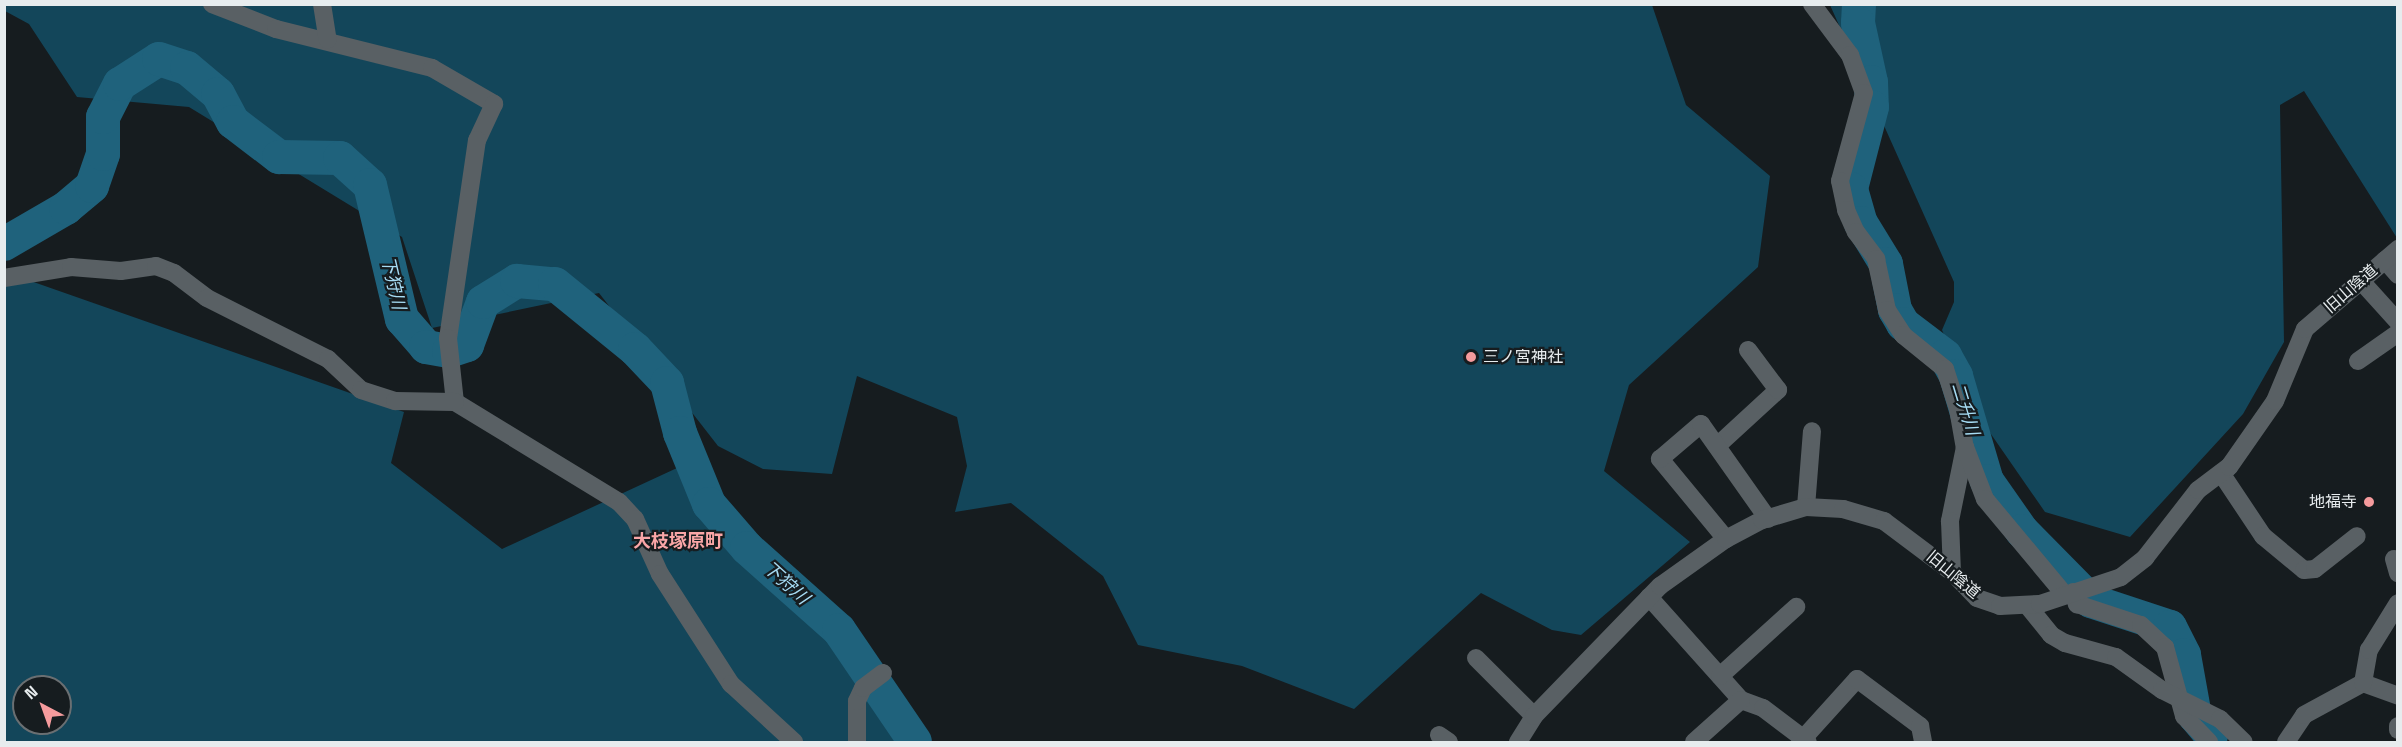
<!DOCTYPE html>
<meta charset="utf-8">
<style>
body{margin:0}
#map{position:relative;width:2402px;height:747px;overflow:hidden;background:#161c1f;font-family:"Space Grotesk","Noto Sans JP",sans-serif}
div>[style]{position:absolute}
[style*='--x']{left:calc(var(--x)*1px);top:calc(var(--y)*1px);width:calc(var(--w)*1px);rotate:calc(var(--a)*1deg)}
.forest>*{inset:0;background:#13465a}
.river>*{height:34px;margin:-17px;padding:0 17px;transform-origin:17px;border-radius:17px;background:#1f627c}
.minor>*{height:18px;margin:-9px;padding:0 9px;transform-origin:9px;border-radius:9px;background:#596064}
.dots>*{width:16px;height:16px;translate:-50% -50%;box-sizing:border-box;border:3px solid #161c1f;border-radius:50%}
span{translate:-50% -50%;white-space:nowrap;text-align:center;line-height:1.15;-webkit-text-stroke:4.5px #161c1f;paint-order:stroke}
.street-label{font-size:16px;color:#e7ecee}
.poi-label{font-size:16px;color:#e7ecee}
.left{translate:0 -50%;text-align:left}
.right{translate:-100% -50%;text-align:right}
.water-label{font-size:18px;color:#a6dcf4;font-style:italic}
.neighbourhood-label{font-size:18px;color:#faa6a7;font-weight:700}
.frame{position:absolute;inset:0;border:6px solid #e7ecee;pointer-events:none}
.north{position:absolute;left:12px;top:675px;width:60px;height:60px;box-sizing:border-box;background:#161c1f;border:2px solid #6a6f72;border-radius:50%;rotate:319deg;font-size:16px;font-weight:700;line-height:24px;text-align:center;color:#e7ecee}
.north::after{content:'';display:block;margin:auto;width:21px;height:27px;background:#f59b9d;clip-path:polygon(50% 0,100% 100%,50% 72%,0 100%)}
</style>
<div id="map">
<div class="forest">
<i style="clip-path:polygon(4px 5px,1652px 5px,1686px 105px,1770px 176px,1758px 267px,1629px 385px,1604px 471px,1690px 542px,1581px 635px,1552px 630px,1481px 593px,1354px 709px,1242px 666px,1138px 645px,1103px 576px,1011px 503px,955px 512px,967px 466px,957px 417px,857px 376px,832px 474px,763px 469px,718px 446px,599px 293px,432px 328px,402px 237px,189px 107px,77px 97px,29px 24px,5px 11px)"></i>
<i style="clip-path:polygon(1830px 5px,2397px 5px,2397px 238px,2304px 91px,2280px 105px,2284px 342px,2243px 414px,2130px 537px,2045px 512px,1984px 424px,1942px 330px,1954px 302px,1954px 282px)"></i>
<i style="clip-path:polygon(evenodd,5px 272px,404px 412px,391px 463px,502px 549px,677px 468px,917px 742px,5px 742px,5px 272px,24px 687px,60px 687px,60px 723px,24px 723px,24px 687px)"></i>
</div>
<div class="river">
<i style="--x:1859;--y:4;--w:19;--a:93"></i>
<i style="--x:1858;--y:23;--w:60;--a:77.6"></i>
<i style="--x:1871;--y:82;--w:25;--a:88"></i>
<i style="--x:1872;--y:107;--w:85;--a:104.4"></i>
<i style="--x:1851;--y:189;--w:35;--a:74"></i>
<i style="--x:1861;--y:223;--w:48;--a:58.6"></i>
<i style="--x:1886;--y:264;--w:47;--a:78.9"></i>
<i style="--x:1895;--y:310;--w:16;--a:60"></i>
<i style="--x:1903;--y:324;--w:53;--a:37.3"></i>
<i style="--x:1945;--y:356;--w:23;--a:61"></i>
<i style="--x:1956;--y:376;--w:109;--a:73.6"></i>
<i style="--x:1987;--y:481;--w:61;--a:55"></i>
<i style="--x:2022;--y:531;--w:98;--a:45.4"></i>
<i style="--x:2091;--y:601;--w:83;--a:18.2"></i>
<i style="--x:2170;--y:627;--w:31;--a:63"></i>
<i style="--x:2184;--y:655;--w:62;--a:79.8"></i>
<i style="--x:2195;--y:716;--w:25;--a:50"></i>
<i style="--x:4;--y:244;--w:72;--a:-30.1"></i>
<i style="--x:66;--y:208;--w:34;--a:-40"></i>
<i style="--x:92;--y:186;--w:34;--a:-71"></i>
<i style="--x:103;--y:154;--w:37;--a:-90"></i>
<i style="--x:103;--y:117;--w:37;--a:-63"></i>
<i style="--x:120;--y:84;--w:46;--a:-32.7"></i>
<i style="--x:159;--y:59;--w:29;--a:18"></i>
<i style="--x:187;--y:68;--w:40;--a:40"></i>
<i style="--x:218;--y:94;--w:32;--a:62"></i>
<i style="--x:233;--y:122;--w:58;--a:37.3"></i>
<i style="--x:279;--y:157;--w:61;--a:0.9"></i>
<i style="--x:340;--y:158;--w:40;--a:42"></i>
<i style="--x:370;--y:185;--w:138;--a:76.6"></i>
<i style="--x:402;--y:319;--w:37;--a:49"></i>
<i style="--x:426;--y:347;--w:23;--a:10"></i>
<i style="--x:449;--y:351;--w:19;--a:-18"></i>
<i style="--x:467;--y:345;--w:46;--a:-69.6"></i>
<i style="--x:483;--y:302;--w:40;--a:-32"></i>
<i style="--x:517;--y:281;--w:38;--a:5"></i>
<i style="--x:555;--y:284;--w:103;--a:39.1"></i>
<i style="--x:635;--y:349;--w:47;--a:46.7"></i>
<i style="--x:667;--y:383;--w:52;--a:75.4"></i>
<i style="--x:680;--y:433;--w:77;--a:67.8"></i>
<i style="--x:709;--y:504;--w:58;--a:49.2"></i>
<i style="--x:747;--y:548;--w:123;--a:41.7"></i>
<i style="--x:839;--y:630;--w:135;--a:55.8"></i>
</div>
<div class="minor">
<i style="--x:212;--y:4;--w:69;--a:21.3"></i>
<i style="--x:276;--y:29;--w:161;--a:14"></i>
<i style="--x:432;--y:68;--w:72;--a:30.1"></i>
<i style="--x:494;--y:104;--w:40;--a:115"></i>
<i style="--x:477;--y:140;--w:200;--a:98.3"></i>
<i style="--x:448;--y:338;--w:64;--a:83.8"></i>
<i style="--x:455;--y:402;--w:192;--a:31.4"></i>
<i style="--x:619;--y:502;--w:23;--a:47"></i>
<i style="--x:635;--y:519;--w:60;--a:65.6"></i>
<i style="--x:660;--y:574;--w:131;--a:57.2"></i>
<i style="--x:731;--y:684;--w:86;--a:42.6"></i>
<i style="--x:322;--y:4;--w:36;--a:81"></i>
<i style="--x:1812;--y:4;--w:64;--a:53.3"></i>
<i style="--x:1850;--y:55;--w:40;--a:69.8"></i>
<i style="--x:1864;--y:93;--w:91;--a:105.3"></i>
<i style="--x:1840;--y:181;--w:30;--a:78"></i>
<i style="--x:1846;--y:210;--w:24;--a:66"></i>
<i style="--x:1856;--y:232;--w:34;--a:53"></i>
<i style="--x:1876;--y:259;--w:52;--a:77.8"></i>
<i style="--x:1887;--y:310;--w:30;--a:57"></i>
<i style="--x:1903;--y:335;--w:54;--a:39"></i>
<i style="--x:1945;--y:369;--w:42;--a:72"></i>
<i style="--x:1958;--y:409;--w:39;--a:80"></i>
<i style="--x:1965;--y:447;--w:76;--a:101.5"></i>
<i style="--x:1950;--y:521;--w:51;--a:87.8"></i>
<i style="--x:2385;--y:260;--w:20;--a:49"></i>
<i style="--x:4;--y:278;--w:68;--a:-9.3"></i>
<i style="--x:71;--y:267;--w:50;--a:4.6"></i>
<i style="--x:121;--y:271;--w:35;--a:-8"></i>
<i style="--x:156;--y:266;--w:19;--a:21"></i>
<i style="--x:174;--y:273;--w:41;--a:37.1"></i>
<i style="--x:207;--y:298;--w:136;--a:26.8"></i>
<i style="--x:328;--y:359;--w:45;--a:43.2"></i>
<i style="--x:361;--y:390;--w:36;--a:18"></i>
<i style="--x:395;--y:401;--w:60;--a:1"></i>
<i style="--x:2361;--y:281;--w:55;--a:47.9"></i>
<i style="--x:2358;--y:361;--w:49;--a:-35"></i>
<i style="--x:1717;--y:446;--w:83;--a:-42.6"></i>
<i style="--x:1778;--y:390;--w:50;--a:-126.9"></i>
<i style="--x:1965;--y:447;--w:56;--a:69"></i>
<i style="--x:1985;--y:499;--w:125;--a:50.2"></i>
<i style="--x:2221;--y:473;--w:76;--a:56.3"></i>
<i style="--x:2263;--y:536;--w:53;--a:39.7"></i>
<i style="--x:2304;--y:570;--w:11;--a:-5"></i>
<i style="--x:2315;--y:569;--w:53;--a:-38.2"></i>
<i style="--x:1806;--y:507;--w:76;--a:-85.5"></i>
<i style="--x:1726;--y:539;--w:104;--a:-129.5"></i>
<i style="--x:1660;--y:459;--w:54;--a:-40.5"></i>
<i style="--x:1701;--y:424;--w:116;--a:54.8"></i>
<i style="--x:2394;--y:559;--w:15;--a:74"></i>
<i style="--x:2073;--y:592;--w:13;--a:72"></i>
<i style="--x:2077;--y:604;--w:67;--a:18.2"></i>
<i style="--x:2141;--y:625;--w:33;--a:43"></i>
<i style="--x:2165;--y:647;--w:72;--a:74.6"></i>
<i style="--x:2184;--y:716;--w:36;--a:46"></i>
<i style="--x:1649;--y:597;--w:138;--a:48.2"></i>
<i style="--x:1741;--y:700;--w:23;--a:20"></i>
<i style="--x:1763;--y:708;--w:56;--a:37.1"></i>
<i style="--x:2027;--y:605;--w:38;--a:51"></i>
<i style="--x:2051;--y:635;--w:16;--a:30"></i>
<i style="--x:2065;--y:643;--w:53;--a:15.4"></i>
<i style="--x:2116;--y:657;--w:57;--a:35.7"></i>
<i style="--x:2162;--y:690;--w:65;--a:26.6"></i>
<i style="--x:2220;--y:719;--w:33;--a:44"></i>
<i style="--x:1476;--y:658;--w:82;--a:45"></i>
<i style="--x:1720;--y:676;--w:103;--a:-42.2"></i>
<i style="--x:2363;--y:683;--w:37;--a:20"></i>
<i style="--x:2398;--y:726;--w:4;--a:90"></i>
<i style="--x:1439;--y:735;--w:12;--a:35"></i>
<i style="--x:857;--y:742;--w:41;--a:-90"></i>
<i style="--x:857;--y:701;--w:14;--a:-65"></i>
<i style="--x:863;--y:688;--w:25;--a:-37"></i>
<i style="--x:1518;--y:742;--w:31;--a:-58"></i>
<i style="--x:1534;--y:716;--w:181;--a:-45.9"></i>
<i style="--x:1660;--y:586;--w:81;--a:-35.5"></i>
<i style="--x:1726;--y:539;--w:41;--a:-27.8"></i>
<i style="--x:1762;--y:520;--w:46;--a:-16.5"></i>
<i style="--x:1806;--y:507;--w:37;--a:3"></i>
<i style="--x:1843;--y:509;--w:43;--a:16.3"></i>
<i style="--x:1884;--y:521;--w:85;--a:36.9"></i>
<i style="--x:1952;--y:572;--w:36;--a:46"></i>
<i style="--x:1977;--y:598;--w:24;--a:19"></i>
<i style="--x:2000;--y:606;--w:40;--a:-2.9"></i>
<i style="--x:2040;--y:604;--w:85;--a:-18.4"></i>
<i style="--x:2121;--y:577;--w:31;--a:-38"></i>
<i style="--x:2145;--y:558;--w:86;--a:-52.1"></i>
<i style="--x:2198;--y:490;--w:39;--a:-37"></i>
<i style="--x:2229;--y:467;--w:80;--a:-55.1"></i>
<i style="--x:2275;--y:401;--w:78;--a:-67.4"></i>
<i style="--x:2305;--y:329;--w:123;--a:-40.7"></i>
<i style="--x:1694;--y:742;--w:63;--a:-41.8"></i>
<i style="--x:1800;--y:742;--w:85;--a:-47.9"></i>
<i style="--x:1857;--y:679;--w:79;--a:36.7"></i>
<i style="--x:1920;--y:726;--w:16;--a:79"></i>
<i style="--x:2286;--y:742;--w:32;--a:-56"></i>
<i style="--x:2304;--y:715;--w:67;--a:-28.5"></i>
<i style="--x:2363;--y:683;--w:34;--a:-80"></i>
<i style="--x:2369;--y:650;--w:55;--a:-58.3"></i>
</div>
<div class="dots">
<i style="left:1471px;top:357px;background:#f59b9d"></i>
<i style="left:2369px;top:502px;background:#f59b9d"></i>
</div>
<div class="street-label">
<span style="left:2351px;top:289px;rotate:-41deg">旧山陰道</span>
<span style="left:1953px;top:575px;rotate:40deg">旧山陰道</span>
</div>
<div class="poi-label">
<span class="left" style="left:1483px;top:357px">三ノ宮神社</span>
<span class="right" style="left:2357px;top:502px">地福寺</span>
</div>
<div class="water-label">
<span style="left:393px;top:283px;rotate:77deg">下狩川</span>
<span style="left:1965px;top:409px;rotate:73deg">二升川</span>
<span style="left:786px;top:583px;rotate:42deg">下狩川</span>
</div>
<div class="neighbourhood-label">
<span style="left:678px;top:541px">大枝塚原町</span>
</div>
<div class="frame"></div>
<div class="north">N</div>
</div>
